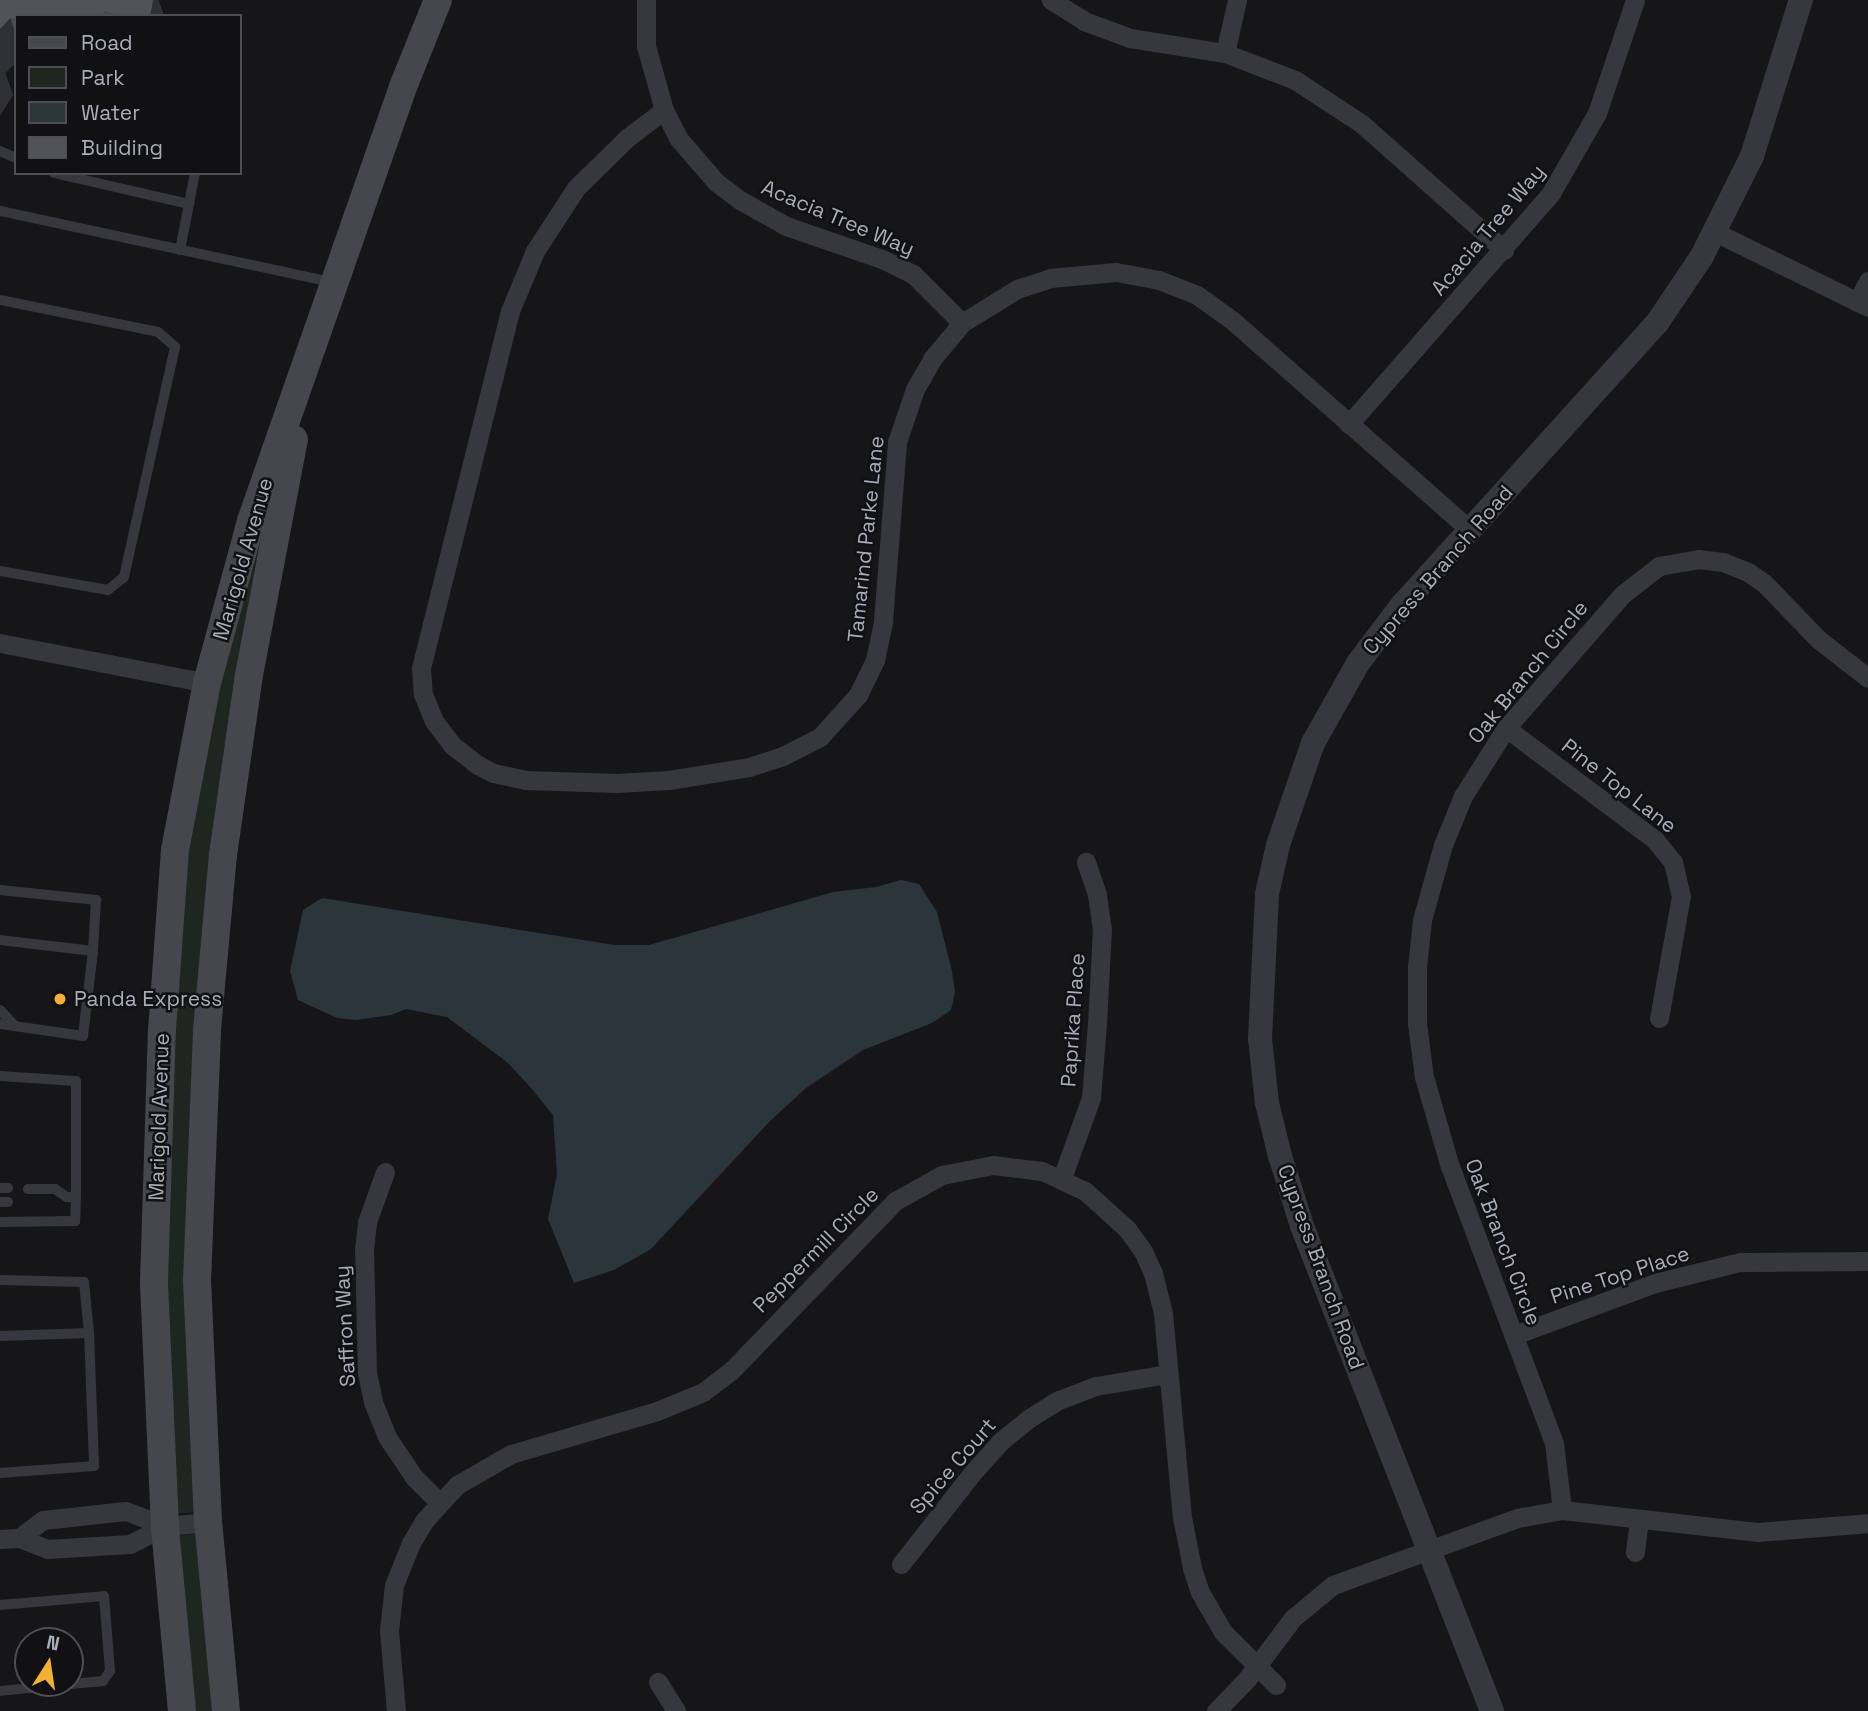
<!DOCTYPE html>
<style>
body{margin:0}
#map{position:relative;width:1868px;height:1711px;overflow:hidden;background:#161618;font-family:"Space Grotesk",sans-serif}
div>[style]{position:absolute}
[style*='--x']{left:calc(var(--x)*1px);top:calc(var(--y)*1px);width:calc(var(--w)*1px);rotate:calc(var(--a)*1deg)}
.green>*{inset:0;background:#1e261f}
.water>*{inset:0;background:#2c353c}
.service>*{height:10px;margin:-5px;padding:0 5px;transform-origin:5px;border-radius:5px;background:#37383d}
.minor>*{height:19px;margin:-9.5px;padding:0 9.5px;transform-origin:9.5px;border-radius:9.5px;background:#37383d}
.tertiary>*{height:24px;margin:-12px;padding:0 12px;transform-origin:12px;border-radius:12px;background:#37383d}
.secondary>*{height:28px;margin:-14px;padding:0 14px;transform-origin:14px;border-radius:14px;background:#45474d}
.wall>*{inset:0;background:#47494d}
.shaded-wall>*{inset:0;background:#2f3033}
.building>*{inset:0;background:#525359}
.dots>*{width:19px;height:19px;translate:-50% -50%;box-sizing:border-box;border:4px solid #111113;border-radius:50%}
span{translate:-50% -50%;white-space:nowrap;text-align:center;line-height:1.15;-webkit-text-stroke:5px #111113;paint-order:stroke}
.street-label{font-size:21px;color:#a8adb8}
.poi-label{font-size:21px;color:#a8adb8}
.left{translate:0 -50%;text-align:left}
.legend{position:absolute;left:14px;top:14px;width:228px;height:161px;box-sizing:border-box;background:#111113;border:2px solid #4d4f55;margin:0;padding:9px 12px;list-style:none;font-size:21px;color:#a8adb8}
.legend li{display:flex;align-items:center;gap:14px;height:35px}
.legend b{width:35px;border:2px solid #4d4f55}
.north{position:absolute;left:14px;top:1627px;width:70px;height:70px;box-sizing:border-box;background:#111113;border:2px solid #4d4f55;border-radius:50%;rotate:12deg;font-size:19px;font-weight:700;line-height:28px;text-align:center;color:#a8adb8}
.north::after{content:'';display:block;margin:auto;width:24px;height:32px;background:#f2b134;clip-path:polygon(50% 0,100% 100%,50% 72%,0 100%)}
</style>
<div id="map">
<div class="green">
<i style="clip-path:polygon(279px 470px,213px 854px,198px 1512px,174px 1514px,164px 1281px,185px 852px,217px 685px)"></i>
<i style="clip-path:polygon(199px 1533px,216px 1711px,191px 1711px,176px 1536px)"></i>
</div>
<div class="water">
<i style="clip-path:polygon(901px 880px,919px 884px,937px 912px,952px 971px,955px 992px,951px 1010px,932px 1023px,863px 1050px,806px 1088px,769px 1122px,651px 1249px,614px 1270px,574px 1283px,548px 1219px,557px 1174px,553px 1115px,532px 1089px,508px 1063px,447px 1017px,406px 1009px,391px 1015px,357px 1020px,337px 1018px,298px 1000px,290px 971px,303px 910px,322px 898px,614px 945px,649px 945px,833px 892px,876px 887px)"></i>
</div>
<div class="service">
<i style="--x:0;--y:151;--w:17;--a:24"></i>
<i style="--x:54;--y:173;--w:139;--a:12.9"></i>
<i style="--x:0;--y:211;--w:339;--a:12.1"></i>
<i style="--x:180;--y:250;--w:78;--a:-79"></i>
<i style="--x:0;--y:300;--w:161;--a:11.4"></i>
<i style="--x:158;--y:332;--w:23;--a:41"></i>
<i style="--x:175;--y:347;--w:236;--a:102.5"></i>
<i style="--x:124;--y:577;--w:21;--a:141"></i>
<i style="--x:108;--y:590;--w:110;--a:-170"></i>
<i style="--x:0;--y:890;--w:97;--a:5.9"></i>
<i style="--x:96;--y:900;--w:51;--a:93.4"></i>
<i style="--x:93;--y:951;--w:94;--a:-173.3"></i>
<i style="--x:0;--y:1010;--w:21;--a:47"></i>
<i style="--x:0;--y:1024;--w:84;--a:8.2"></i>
<i style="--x:83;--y:1036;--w:86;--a:-83.3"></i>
<i style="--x:0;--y:1076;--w:76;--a:3.8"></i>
<i style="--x:76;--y:1081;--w:116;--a:90"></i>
<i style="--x:76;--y:1197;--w:24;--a:92"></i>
<i style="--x:75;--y:1221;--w:75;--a:179.2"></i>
<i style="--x:0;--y:1188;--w:8;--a:0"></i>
<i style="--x:28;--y:1189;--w:27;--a:0"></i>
<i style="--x:55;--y:1189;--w:14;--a:34"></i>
<i style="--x:67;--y:1197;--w:9;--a:0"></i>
<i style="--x:0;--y:1202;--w:8;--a:0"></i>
<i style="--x:0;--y:1280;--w:84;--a:1.4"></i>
<i style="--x:84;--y:1282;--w:51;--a:84.4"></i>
<i style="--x:89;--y:1333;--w:133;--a:87.8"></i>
<i style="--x:94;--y:1466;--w:94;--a:175.7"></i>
<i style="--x:0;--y:1336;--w:89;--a:-1.9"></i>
<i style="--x:0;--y:1605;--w:104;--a:-4.9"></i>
<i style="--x:104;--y:1596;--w:75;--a:85.4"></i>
<i style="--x:110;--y:1671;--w:12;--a:125"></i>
<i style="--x:103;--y:1681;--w:103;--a:174.5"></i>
</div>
<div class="minor">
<i style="--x:646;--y:0;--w:46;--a:90"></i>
<i style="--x:646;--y:46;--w:66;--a:74.3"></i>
<i style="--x:664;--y:110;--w:31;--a:63"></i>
<i style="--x:678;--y:138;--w:58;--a:49.2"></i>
<i style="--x:716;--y:182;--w:30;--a:37"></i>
<i style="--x:740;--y:200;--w:53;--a:29.5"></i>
<i style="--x:786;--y:226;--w:102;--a:19"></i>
<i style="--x:882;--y:259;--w:34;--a:26"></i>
<i style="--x:913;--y:274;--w:69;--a:45"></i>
<i style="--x:1051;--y:0;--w:39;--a:32"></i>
<i style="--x:1084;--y:21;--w:49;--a:20.3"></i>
<i style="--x:1130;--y:38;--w:96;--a:9"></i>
<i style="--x:1225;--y:53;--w:75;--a:21.1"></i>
<i style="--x:1295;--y:80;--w:80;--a:33.3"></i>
<i style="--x:1362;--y:124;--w:190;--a:41.6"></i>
<i style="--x:1225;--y:53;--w:54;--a:-77.2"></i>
<i style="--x:664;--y:110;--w:46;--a:142.9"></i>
<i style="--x:627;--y:138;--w:71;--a:135.6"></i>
<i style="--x:576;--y:188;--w:75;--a:123.1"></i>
<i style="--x:535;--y:251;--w:65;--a:112.6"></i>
<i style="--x:510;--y:311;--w:368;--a:104"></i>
<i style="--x:421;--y:668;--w:26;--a:86"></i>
<i style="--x:423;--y:694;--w:29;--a:68"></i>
<i style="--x:434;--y:721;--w:30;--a:53"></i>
<i style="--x:452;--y:745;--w:33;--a:38"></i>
<i style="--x:478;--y:765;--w:17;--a:28"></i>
<i style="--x:493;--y:773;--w:33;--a:12"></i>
<i style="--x:525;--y:780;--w:92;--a:1.9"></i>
<i style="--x:617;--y:783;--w:52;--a:-3.3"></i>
<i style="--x:669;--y:780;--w:81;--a:-9.2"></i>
<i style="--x:749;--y:767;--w:36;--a:-18"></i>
<i style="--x:783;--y:756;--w:42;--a:-27.2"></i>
<i style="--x:820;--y:737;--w:57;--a:-47.9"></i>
<i style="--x:858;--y:695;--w:39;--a:-64"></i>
<i style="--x:875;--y:660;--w:40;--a:-78"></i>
<i style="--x:883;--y:621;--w:180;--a:-85.5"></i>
<i style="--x:897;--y:442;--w:56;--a:-71.2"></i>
<i style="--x:915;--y:389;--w:34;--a:-60"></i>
<i style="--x:932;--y:359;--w:47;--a:-50.2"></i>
<i style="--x:962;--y:323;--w:65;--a:-31.7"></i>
<i style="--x:1017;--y:289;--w:35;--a:-18"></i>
<i style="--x:1050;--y:278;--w:66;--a:-5.2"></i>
<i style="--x:1116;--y:272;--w:44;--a:10.5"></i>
<i style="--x:1159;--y:280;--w:41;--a:21.5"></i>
<i style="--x:1197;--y:295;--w:44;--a:35.8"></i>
<i style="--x:1233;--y:321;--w:316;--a:41.4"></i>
<i style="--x:1715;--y:232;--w:170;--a:26.1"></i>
<i style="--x:1857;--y:302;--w:24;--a:-62"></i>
<i style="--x:1349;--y:424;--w:307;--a:-48.8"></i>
<i style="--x:1551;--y:193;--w:92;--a:-60.1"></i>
<i style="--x:1597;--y:113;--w:119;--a:-71.4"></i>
<i style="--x:0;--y:643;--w:211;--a:10.9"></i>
<i style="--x:1506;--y:728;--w:186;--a:36.9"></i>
<i style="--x:1655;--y:840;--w:28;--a:51"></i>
<i style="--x:1673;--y:862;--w:35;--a:77"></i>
<i style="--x:1681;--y:896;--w:124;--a:100.2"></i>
<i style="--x:385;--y:1172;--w:53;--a:109.8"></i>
<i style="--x:367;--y:1222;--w:27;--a:96"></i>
<i style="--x:364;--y:1249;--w:124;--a:88.6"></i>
<i style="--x:367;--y:1373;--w:30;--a:78"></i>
<i style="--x:373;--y:1402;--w:38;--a:68"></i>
<i style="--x:387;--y:1437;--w:48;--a:56"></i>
<i style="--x:414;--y:1477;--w:35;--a:45"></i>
<i style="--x:1062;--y:1178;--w:85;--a:-70.1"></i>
<i style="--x:1091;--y:1098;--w:74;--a:-85.4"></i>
<i style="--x:1097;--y:1024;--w:94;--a:-87"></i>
<i style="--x:1102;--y:930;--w:36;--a:-98"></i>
<i style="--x:1097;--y:894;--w:34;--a:-109"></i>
<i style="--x:1514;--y:1335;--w:150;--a:-20.2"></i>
<i style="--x:1655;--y:1283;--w:88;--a:-13.9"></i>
<i style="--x:1740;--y:1262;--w:128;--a:-0.4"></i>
<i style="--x:1562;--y:1510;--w:67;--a:-96.8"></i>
<i style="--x:1554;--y:1443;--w:295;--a:-110.6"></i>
<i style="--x:1450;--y:1167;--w:94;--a:-106.1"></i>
<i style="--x:1424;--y:1077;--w:54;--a:-97.4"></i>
<i style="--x:1417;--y:1023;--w:56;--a:-90"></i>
<i style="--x:1417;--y:967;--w:47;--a:-83.9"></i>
<i style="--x:1422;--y:920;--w:78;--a:-74.4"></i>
<i style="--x:1443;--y:845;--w:53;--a:-67.8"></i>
<i style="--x:1463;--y:796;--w:80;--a:-57.7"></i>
<i style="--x:1506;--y:728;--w:178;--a:-48.9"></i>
<i style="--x:1623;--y:594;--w:46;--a:-37.9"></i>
<i style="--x:1659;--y:566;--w:40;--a:-10"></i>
<i style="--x:1698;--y:559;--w:25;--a:7"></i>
<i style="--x:1723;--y:562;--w:27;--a:22"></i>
<i style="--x:1748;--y:572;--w:19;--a:35"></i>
<i style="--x:1764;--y:583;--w:78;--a:46"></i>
<i style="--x:1818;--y:639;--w:63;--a:38"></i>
<i style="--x:19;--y:1538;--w:30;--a:-37"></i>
<i style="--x:43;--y:1520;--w:83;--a:-6.2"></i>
<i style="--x:126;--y:1511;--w:42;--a:21"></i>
<i style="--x:0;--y:1539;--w:19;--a:-3"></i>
<i style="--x:19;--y:1538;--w:30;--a:21"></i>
<i style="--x:47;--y:1549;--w:83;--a:-3.4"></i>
<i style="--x:130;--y:1544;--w:39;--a:-27"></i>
<i style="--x:165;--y:1526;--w:43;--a:-5.3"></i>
<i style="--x:1635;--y:1552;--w:33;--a:-83"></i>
<i style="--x:901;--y:1564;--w:118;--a:-51.9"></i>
<i style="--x:974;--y:1471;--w:40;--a:-48"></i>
<i style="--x:1001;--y:1441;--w:35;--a:-39"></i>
<i style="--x:1028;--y:1419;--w:36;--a:-32"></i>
<i style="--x:1059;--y:1400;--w:40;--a:-21"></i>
<i style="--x:1096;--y:1386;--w:73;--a:-9.5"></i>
<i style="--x:658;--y:1682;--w:34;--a:58"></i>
<i style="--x:396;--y:1711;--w:80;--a:-95"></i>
<i style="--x:389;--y:1631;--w:46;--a:-83.8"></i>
<i style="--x:394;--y:1585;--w:45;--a:-68"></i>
<i style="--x:411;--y:1543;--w:26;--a:-59"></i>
<i style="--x:424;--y:1521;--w:49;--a:-47.5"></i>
<i style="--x:457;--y:1485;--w:62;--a:-29.9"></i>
<i style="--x:511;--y:1454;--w:152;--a:-16.4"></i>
<i style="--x:657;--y:1411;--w:50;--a:-22.4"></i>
<i style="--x:703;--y:1392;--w:35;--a:-37"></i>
<i style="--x:731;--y:1371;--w:236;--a:-46"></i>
<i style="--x:895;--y:1201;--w:54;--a:-29"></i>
<i style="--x:942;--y:1175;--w:52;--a:-11.1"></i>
<i style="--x:993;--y:1165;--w:49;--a:7"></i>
<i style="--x:1042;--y:1171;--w:47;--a:24.9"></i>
<i style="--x:1085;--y:1191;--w:57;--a:42.1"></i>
<i style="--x:1127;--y:1229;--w:27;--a:54"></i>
<i style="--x:1143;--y:1251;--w:24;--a:66"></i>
<i style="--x:1153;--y:1273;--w:41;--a:76"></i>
<i style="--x:1163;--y:1313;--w:205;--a:84.7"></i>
<i style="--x:1182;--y:1517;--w:52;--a:78.9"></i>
<i style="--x:1192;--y:1568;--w:25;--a:72"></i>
<i style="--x:1200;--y:1592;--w:46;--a:60.1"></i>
<i style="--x:1223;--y:1632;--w:75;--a:45"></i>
<i style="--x:1216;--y:1711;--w:45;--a:-45.9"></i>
<i style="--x:1247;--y:1679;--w:76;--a:-53"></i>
<i style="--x:1293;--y:1618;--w:52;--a:-39.5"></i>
<i style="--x:1333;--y:1585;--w:196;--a:-20"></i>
<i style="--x:1517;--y:1518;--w:46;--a:-10.1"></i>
<i style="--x:1562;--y:1510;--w:196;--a:6.4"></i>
<i style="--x:1757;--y:1532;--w:111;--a:-4.6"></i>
</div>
<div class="tertiary">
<i style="--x:1492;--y:1711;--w:521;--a:-111.39"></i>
<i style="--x:1302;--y:1226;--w:73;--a:-107.4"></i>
<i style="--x:1280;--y:1156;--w:55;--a:-103.8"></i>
<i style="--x:1267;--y:1103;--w:64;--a:-96.2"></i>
<i style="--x:1260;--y:1039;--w:145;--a:-87.2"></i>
<i style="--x:1267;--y:894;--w:50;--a:-77.3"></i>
<i style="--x:1278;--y:845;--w:108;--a:-71.1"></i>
<i style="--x:1313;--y:743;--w:92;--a:-60.6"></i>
<i style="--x:1358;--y:663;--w:74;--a:-52.7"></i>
<i style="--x:1403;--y:604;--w:379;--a:-47.9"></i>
<i style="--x:1657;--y:323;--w:81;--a:-56.1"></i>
<i style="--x:1702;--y:256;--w:112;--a:-63.4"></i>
<i style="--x:1752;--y:156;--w:164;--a:-72.6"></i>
</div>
<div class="secondary">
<i style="--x:182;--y:1711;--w:186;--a:-95.3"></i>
<i style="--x:165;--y:1526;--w:244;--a:-92.6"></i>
<i style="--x:154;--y:1282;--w:251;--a:-88.2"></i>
<i style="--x:162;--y:1031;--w:181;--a:-85.9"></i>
<i style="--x:175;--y:850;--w:170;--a:-79.2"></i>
<i style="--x:207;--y:683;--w:168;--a:-74.8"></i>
<i style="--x:251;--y:521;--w:465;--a:-70.7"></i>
<i style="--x:405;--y:82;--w:88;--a:-68.1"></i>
<i style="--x:226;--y:1711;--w:190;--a:-95.4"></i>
<i style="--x:208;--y:1522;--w:241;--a:-92.6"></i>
<i style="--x:197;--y:1281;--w:251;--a:-87.7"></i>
<i style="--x:207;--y:1030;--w:176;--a:-84.8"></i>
<i style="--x:223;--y:855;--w:182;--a:-81.8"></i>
<i style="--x:249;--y:675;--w:240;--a:-79.2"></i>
</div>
<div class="wall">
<i style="clip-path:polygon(0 0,158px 0,164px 16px,16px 16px,16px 62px,5px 73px,13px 95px,0 115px)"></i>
</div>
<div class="shaded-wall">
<i style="clip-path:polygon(153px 0,158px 0,164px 16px,150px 16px)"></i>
<i style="clip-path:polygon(10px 18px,16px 34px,16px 62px,5px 73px,13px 95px,0 115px,0 29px)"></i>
</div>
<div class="building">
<i style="clip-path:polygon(0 0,153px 0,150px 16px,121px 16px,104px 11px,103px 16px,16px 16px,16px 19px,10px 18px,0 29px)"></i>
</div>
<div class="dots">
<i style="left:60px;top:999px;background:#f2b134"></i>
</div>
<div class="street-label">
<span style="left:838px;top:218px;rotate:23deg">Acacia Tree Way</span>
<span style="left:1488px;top:230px;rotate:-50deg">Acacia Tree Way</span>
<span style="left:866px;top:539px;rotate:-84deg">Tamarind Parke Lane</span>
<span style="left:243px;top:559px;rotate:-74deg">Marigold Avenue</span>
<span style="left:1438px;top:570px;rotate:-49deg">Cypress Branch Road</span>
<span style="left:1528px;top:672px;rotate:-51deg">Oak Branch Circle</span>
<span style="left:1619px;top:786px;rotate:38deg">Pine Top Lane</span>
<span style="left:1073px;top:1020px;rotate:-86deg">Paprika Place</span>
<span style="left:159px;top:1117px;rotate:-88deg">Marigold Avenue</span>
<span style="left:1503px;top:1242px;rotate:69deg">Oak Branch Circle</span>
<span style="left:816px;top:1250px;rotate:-45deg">Peppermill Circle</span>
<span style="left:1321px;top:1267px;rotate:70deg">Cypress Branch Road</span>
<span style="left:1620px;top:1275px;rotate:-18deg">Pine Top Place</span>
<span style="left:345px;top:1326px;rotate:-93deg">Saffron Way</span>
<span style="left:953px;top:1466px;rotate:-49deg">Spice Court</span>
</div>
<div class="poi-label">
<span class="left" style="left:74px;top:999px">Panda Express</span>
</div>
<ul class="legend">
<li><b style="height:9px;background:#45474d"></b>Road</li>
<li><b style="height:19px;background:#1e261f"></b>Park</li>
<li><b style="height:19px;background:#2c353c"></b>Water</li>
<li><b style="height:19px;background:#525359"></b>Building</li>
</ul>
<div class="north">N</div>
</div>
